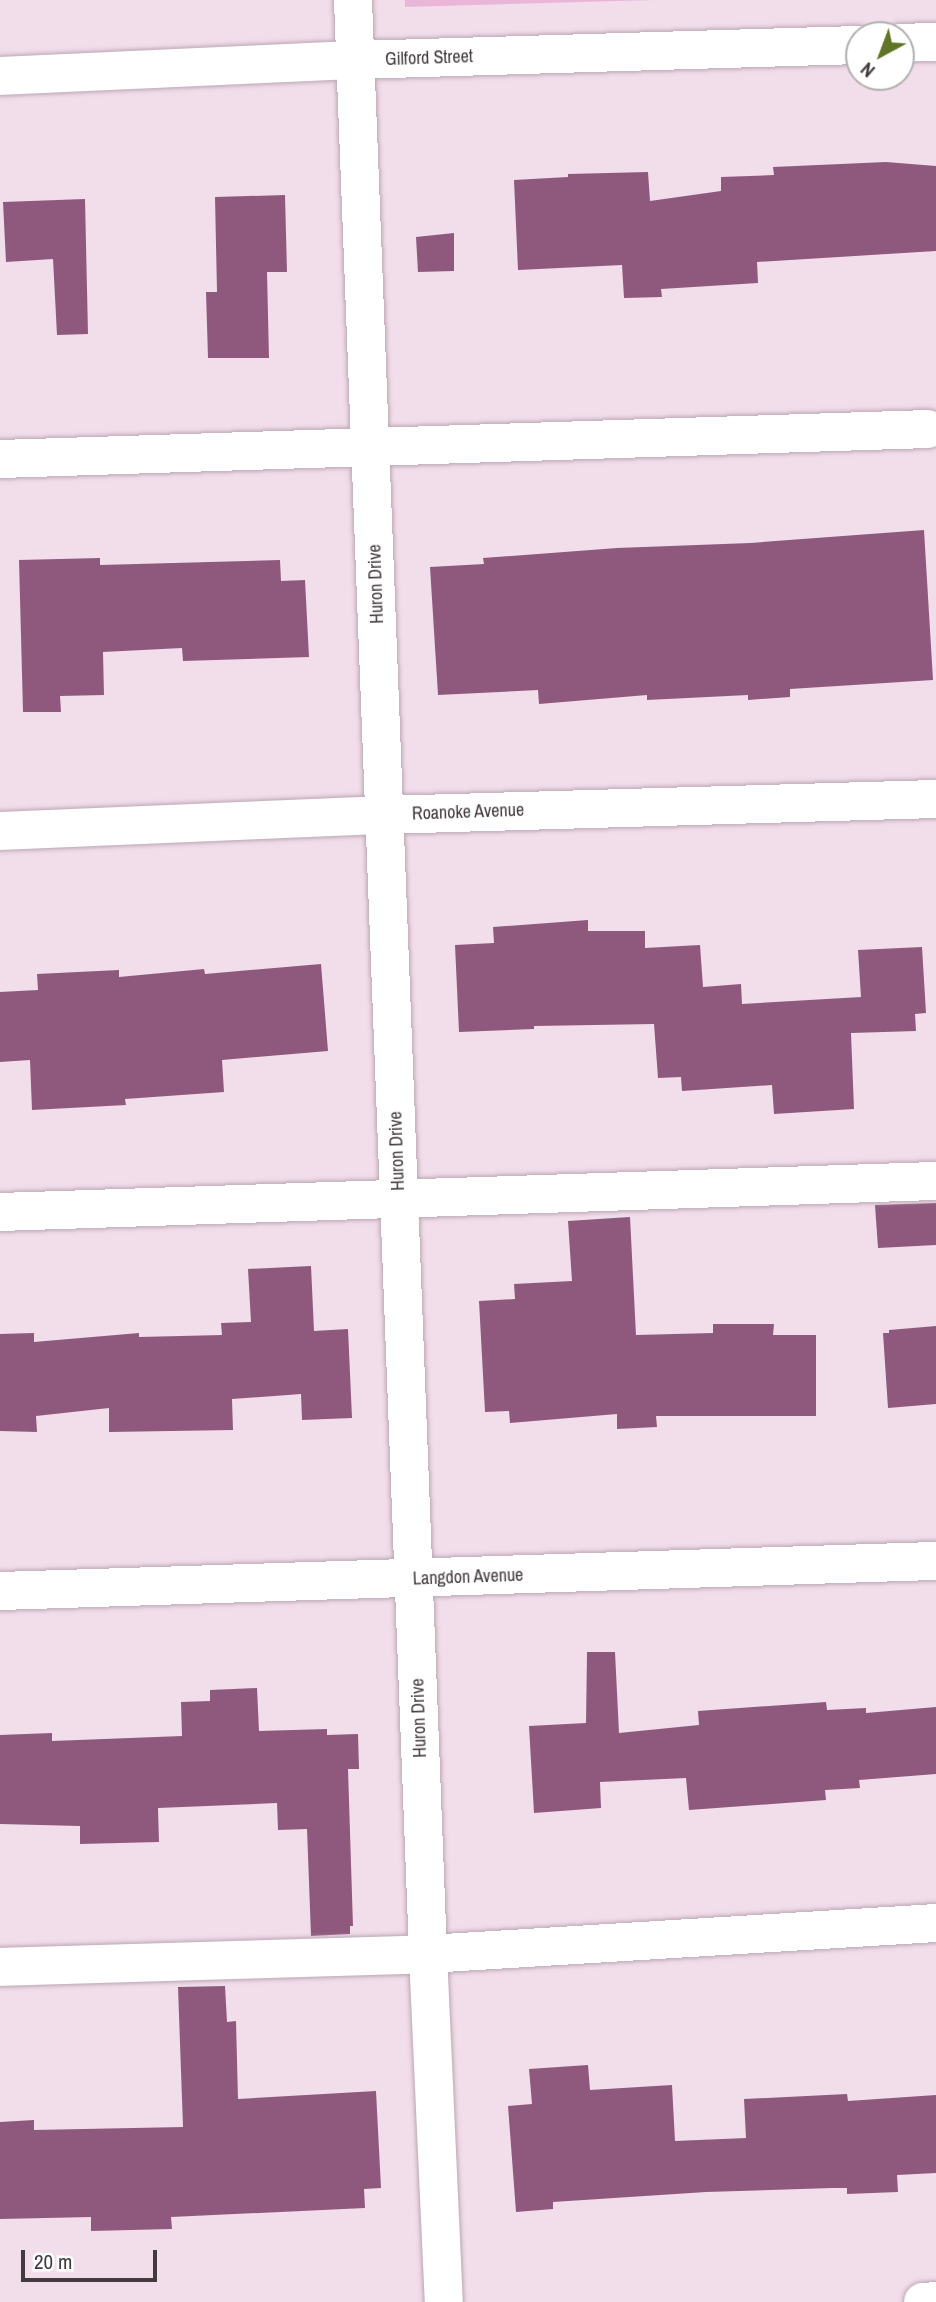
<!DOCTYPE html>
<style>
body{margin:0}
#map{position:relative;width:936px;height:2302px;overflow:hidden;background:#f2ddea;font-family:"Archivo Narrow",sans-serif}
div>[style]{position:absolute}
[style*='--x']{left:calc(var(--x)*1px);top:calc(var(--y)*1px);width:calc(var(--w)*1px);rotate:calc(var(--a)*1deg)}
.green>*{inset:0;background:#e9b6d8}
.building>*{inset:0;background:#8f597e}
.roads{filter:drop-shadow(0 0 2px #bba7b4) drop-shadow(0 0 2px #bba7b4)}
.minor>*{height:38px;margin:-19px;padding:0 19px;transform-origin:19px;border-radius:19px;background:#fff}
span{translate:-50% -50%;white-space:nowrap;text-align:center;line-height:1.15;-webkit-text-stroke:7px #fff;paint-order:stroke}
.street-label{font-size:18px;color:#423a3f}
.north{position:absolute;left:845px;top:21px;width:70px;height:70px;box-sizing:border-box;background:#fff;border:2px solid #b3b0b2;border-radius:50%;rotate:221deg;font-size:19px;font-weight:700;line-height:28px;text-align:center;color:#423a3f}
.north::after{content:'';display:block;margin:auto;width:24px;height:32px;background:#607526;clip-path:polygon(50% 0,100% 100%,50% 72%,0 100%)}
.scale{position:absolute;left:21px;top:2250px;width:136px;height:32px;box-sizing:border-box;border:4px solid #423a3f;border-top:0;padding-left:9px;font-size:21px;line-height:24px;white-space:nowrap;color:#423a3f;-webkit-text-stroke:5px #fff;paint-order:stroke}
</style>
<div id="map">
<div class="green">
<i style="clip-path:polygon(405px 0,655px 0,405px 7px)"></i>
</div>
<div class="building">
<i style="clip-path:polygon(886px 162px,936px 166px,936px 251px,757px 262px,758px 283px,661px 289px,662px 297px,624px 298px,622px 265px,518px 270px,514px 180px,568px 177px,568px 174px,648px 172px,650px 201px,721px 191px,721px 177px,774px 175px,773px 167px)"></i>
<i style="clip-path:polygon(285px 195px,287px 272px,267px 272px,269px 358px,208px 358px,206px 292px,217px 292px,215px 197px)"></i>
<i style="clip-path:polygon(85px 199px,88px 334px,57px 335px,53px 259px,6px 262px,3px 202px)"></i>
<i style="clip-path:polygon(454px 233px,454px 271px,418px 272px,416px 237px)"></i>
<i style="clip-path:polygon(924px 530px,933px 680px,790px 689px,790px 697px,748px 700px,748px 695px,647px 700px,647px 695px,539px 704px,538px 690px,438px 695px,430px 567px,484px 564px,483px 558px,617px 548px,750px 543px)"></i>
<i style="clip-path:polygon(100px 558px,100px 565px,280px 560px,281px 581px,305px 580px,309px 657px,183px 661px,182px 648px,103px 652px,104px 695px,60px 696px,61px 712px,23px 712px,19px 560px)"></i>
<i style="clip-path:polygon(588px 920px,588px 931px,645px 931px,645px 948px,700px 945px,703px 987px,741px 984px,742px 1004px,861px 997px,858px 950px,922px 947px,926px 1013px,915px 1014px,916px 1031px,851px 1033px,854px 1109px,774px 1114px,772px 1085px,682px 1091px,681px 1077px,658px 1078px,654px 1024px,534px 1026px,534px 1029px,459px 1032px,455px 945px,494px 943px,493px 927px)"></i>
<i style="clip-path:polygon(321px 964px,328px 1051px,222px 1060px,224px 1092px,125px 1099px,126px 1105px,32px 1110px,30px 1060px,0 1062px,0 992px,38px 990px,37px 974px,119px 970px,119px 977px,204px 969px,205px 974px)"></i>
<i style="clip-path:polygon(936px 1203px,936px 1245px,878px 1248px,875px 1205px)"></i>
<i style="clip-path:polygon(630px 1217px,636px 1335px,713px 1333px,713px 1324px,774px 1324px,773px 1335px,816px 1335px,816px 1416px,656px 1416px,657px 1427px,617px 1429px,617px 1414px,510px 1423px,509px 1411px,485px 1412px,479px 1301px,515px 1299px,514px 1284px,572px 1281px,568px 1221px)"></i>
<i style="clip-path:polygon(311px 1266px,314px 1331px,348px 1329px,352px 1418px,302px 1420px,301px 1394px,232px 1399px,233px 1430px,109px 1432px,109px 1408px,36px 1416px,37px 1432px,0 1431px,0 1334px,34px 1333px,34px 1342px,139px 1333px,139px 1337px,222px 1335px,221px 1323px,251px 1322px,248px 1269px)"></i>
<i style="clip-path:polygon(936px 1326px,936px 1404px,888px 1408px,883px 1333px,889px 1333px,889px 1330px)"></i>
<i style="clip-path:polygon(587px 1652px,615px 1652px,619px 1733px,699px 1725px,698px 1711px,826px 1702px,827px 1710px,866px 1708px,866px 1713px,936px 1707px,936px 1774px,859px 1780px,860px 1788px,825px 1790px,826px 1800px,689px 1810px,686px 1778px,600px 1782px,601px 1808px,534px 1813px,529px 1726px,586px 1723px)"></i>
<i style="clip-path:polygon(257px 1688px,259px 1731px,327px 1729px,327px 1735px,358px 1734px,359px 1769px,348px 1769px,353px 1926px,350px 1926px,350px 1934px,311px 1936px,307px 1829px,278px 1830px,277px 1803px,158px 1808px,159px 1842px,80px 1844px,80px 1826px,0 1824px,0 1735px,52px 1733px,52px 1741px,182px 1736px,181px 1702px,210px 1701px,210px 1690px)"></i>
<i style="clip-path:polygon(225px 1986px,227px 2022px,236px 2021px,238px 2099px,376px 2091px,381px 2188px,364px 2189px,365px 2208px,171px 2217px,172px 2229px,91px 2231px,91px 2217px,0 2219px,0 2122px,34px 2120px,34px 2130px,183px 2127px,178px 1987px)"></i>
<i style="clip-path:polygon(588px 2065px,590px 2090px,672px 2085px,675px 2141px,746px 2138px,744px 2099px,847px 2094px,848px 2101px,936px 2095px,936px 2173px,897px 2175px,898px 2192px,847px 2194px,847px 2188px,832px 2188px,706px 2192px,553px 2202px,553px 2209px,516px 2212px,508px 2106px,532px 2104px,529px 2069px)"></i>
</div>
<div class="roads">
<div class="minor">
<i style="--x:353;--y:0;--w:1955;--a:87.8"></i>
<i style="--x:428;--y:1954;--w:348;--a:87.4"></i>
<i style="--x:901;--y:43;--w:35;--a:-2"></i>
<i style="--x:0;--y:76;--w:356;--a:-2.6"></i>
<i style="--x:356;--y:60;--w:503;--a:-1.71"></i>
<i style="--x:0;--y:459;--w:928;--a:-1.85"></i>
<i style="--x:0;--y:831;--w:384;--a:-2.4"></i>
<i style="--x:384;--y:815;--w:552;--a:-1.66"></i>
<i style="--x:0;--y:1212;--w:937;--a:-1.9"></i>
<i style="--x:0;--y:1591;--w:936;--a:-1.84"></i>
<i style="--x:0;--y:1967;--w:428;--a:-1.7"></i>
<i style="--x:428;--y:1954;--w:509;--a:-3.49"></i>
<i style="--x:923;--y:2302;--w:13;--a:-4"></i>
</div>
</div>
<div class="street-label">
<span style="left:429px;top:58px;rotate:-2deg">Gilford Street</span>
<span style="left:376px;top:584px;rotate:-92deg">Huron Drive</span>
<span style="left:468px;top:812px;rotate:-2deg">Roanoke Avenue</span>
<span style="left:397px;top:1151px;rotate:-92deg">Huron Drive</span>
<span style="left:468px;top:1577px;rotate:-2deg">Langdon Avenue</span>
<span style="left:419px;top:1718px;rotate:-92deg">Huron Drive</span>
</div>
<div class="north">N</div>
<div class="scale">20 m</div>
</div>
